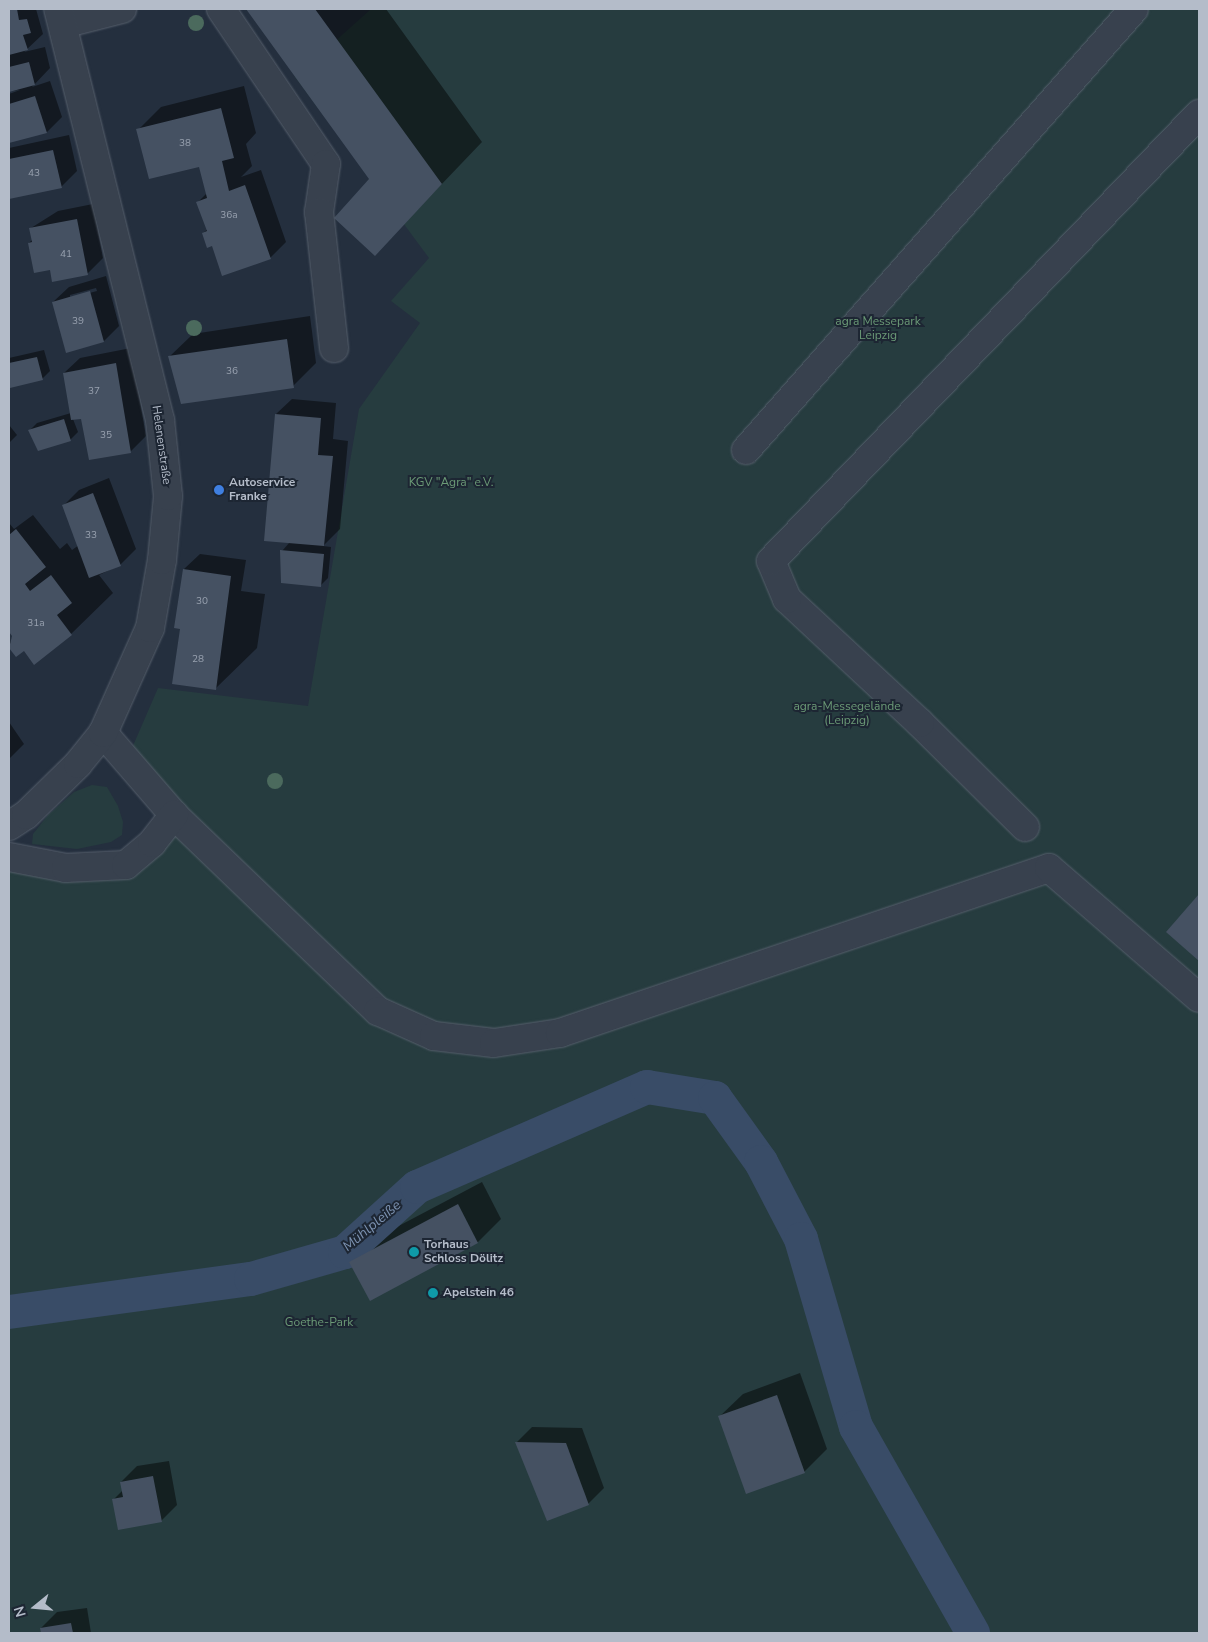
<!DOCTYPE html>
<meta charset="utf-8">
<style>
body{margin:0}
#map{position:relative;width:1208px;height:1642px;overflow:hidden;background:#242f3e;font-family:"Nunito Sans",sans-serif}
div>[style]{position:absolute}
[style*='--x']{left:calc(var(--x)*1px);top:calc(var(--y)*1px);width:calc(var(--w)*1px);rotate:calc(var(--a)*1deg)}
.green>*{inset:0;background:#263c3f}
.shadow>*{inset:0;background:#0007}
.canal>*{height:34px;margin:-17px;padding:0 17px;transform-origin:17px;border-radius:17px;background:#394c67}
.building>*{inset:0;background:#455162}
.roads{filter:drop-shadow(0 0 1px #565f6c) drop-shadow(0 0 1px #565f6c)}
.minor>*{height:28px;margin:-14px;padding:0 14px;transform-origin:14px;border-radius:14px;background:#38414e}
.trees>*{width:16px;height:16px;margin:-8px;border-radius:50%;background:#4b6a5d}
.dots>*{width:14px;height:14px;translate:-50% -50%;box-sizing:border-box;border:2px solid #1d2633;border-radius:50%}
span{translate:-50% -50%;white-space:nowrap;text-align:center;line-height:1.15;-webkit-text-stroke:4px #1d2633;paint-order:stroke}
.number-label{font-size:10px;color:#98a1af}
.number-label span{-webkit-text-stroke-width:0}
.park-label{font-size:12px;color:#6b9a76}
.street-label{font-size:12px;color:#b4bcc9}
.poi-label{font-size:12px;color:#b4bcc9;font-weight:700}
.left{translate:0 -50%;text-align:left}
.water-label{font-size:14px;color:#7c92b1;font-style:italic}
.frame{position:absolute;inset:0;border:10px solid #b4bcc9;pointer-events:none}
.north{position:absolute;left:10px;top:1582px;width:50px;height:50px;-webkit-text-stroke:4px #1d2633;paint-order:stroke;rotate:253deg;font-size:14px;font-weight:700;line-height:20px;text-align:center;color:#b4bcc9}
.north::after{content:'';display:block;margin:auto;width:18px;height:22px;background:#b4bcc9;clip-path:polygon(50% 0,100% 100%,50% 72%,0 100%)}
</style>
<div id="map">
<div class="green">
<i style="clip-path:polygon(371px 9px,1199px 9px,1199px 1633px,9px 1633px,9px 857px,126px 865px,174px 815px,132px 748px,158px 688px,308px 706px,359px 409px,420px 323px,391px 301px,429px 258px,295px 77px)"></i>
<i style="clip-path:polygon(92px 785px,107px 787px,118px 806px,123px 822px,122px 835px,111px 842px,77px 849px,32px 844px,33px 834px,48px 815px,74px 792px)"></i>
</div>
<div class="shadow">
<i style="clip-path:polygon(9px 9px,36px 9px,43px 34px,24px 52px,45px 47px,50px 68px,32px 87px,50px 81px,62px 117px,47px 132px,9px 141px,9px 94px,20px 90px,9px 91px)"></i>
<i style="clip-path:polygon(247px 9px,386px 9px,482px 142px,375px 254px,371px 180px)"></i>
<i style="clip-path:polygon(244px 86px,256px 133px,246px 144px,252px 166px,241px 177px,261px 170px,286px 242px,270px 258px,213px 245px,203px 233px,208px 229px,198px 202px,207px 193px,200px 165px,138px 130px,161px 107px)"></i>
<i style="clip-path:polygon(69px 135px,77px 171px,61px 187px,9px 198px,9px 148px)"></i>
<i style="clip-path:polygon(93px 204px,103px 258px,88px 273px,51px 267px,29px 243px,33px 239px,31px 228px,58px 211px)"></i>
<i style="clip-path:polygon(evenodd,106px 276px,119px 326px,104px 341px,53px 302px,69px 287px,106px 276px,96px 288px,97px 291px,70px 298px,70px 295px,96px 288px)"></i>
<i style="clip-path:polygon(310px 316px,316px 363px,293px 386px,169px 357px,193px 334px)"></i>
<i style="clip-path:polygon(131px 348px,146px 436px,131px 451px,82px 417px,73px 419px,78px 432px,70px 440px,30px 430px,37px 423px,71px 413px,64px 373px,80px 358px)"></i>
<i style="clip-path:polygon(44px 350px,50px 371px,42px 379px,11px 386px,9px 358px)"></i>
<i style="clip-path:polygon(292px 399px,336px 403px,333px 439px,348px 441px,340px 529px,323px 546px,331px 547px,328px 578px,320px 586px,282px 551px,290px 542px,276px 414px)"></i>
<i style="clip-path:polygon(9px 425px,17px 435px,9px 443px)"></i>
<i style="clip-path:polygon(109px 478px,136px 549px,120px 565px,99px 575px,113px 593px,71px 634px,24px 649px,16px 655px,9px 646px,13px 635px,9px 630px,9px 523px,14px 529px,33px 515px,60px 549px,67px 543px,72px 550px,79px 545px,64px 505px,79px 490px)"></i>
<i style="clip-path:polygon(200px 554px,246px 560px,241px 591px,265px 594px,257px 648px,215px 689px,184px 569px)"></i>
<i style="clip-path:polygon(9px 722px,24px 744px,9px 759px)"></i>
<i style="clip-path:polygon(1199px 895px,1199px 959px,1168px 932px)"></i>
<i style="clip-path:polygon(482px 1182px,501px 1219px,478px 1242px,370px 1299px,351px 1262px,374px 1239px)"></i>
<i style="clip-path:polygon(800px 1373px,827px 1449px,804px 1472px,719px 1417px,743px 1394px)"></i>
<i style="clip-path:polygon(532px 1427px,582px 1428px,604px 1488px,588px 1504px,517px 1442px)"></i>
<i style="clip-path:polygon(169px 1461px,177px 1505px,161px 1521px,114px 1499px,123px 1490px,121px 1482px,137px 1466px)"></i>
<i style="clip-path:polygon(87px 1608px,91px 1633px,42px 1633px,41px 1628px,57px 1612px)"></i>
</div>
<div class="canal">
<i style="--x:9;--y:1312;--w:244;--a:-7.8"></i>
<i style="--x:251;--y:1279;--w:98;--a:-16"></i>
<i style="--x:345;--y:1252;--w:97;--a:-42.1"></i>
<i style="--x:417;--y:1187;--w:251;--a:-23.5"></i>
<i style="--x:647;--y:1087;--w:69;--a:9.2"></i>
<i style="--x:715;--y:1098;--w:79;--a:54.3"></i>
<i style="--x:761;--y:1162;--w:87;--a:62.5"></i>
<i style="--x:801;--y:1239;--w:196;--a:73.7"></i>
<i style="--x:856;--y:1427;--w:237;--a:60.4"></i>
</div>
<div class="building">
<i style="clip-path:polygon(9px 9px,17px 9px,19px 20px,27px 19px,31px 33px,23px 35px,28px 50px,9px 55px)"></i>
<i style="clip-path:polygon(246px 9px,315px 9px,442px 184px,375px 256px,334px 218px,369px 179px)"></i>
<i style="clip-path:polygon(29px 62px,35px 85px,9px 92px,9px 67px)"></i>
<i style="clip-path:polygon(35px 96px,47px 133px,9px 143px,9px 104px)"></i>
<i style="clip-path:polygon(221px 108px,234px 158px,222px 161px,229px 191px,245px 185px,271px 259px,222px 276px,212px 246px,207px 248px,202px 233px,207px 231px,196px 202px,207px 198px,199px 167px,149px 179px,136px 129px)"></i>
<i style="clip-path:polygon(53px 150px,62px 188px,9px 199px,9px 159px)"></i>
<i style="clip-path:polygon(77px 219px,88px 275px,52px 282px,50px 270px,34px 273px,28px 243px,32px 242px,29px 228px)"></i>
<i style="clip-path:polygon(90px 291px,104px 342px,66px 353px,52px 302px)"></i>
<i style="clip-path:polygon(287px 339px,294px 388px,181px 404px,168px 356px)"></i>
<i style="clip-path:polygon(37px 357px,43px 380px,10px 388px,9px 363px)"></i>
<i style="clip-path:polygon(116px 363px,131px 453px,89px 460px,81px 419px,71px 420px,63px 373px)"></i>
<i style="clip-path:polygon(275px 414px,321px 418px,318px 455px,333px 456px,324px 546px,264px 541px)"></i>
<i style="clip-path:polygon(64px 419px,71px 441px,38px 451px,28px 430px)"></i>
<i style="clip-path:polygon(93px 493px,121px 566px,89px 578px,62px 505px)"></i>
<i style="clip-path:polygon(16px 529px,46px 567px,25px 584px,30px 591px,51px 575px,72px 603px,57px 615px,72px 635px,34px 665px,24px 651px,16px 657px,9px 648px,12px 636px,9px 632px,9px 535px)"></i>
<i style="clip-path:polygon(280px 550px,324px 554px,321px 587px,281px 583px)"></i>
<i style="clip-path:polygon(183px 569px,231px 576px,216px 690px,172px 684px,180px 629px,174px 628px)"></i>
<i style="clip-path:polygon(1199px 894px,1199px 961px,1166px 932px)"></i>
<i style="clip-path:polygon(458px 1204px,478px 1243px,370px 1301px,349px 1262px)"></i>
<i style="clip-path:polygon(777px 1395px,805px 1473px,746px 1494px,718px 1416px)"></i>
<i style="clip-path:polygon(515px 1442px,566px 1443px,589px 1505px,547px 1521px)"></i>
<i style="clip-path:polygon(153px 1476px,162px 1522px,118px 1530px,112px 1499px,123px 1497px,120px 1482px)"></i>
<i style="clip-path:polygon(71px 1623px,73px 1633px,41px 1633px,40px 1628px)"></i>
</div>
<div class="roads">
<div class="minor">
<i style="--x:221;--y:9;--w:187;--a:55.9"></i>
<i style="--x:326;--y:164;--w:49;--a:98.3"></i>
<i style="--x:319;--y:212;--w:137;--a:83.7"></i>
<i style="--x:63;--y:24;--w:61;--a:-14.3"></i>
<i style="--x:746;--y:450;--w:587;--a:-48.66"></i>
<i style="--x:103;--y:733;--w:108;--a:49.1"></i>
<i style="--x:174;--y:815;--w:283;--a:43.9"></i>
<i style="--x:378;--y:1011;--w:61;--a:24.1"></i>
<i style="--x:434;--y:1036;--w:60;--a:6.7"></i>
<i style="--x:494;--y:1043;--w:67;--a:-8.6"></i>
<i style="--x:560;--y:1033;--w:516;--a:-18.65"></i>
<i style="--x:1049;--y:868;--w:198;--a:40.9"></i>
<i style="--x:9;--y:826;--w:20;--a:-33"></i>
<i style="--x:26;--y:815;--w:73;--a:-44.4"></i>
<i style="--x:78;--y:764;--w:40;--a:-51"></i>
<i style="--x:103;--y:733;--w:115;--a:-65.9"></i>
<i style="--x:150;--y:628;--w:69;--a:-80"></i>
<i style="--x:162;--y:560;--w:64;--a:-84.6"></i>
<i style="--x:168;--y:496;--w:76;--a:-96"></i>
<i style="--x:160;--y:420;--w:423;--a:-103.9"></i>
<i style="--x:1025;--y:827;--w:148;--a:-135.3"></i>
<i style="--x:920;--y:723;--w:182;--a:-137"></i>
<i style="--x:787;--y:599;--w:41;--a:-112.8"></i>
<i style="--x:771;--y:561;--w:619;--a:-46.24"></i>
<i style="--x:9;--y:857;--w:58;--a:10.9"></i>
<i style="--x:66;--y:868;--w:60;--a:-2.9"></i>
<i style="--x:126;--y:865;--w:34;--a:-40"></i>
<i style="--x:152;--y:843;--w:36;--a:-52"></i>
</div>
</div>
<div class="trees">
<i style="left:196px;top:23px"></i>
<i style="left:194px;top:328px"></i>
<i style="left:275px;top:781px"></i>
</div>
<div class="dots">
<i style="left:219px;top:490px;background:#3f7fe0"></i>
<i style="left:414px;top:1252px;background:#0f9aa8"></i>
<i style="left:433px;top:1293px;background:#0f9aa8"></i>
</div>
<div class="number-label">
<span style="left:185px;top:144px">38</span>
<span style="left:34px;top:174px">43</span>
<span style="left:229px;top:216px">36a</span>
<span style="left:66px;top:255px">41</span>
<span style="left:78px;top:322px">39</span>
<span style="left:232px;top:372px">36</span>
<span style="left:94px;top:392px">37</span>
<span style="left:106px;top:436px">35</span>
<span style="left:91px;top:536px">33</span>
<span style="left:202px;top:602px">30</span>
<span style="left:36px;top:624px">31a</span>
<span style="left:198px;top:660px">28</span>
</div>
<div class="park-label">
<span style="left:878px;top:329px">agra Messepark<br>Leipzig</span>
<span style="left:451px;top:483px">KGV "Agra" e.V.</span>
<span style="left:847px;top:714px">agra-Messegelände<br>(Leipzig)</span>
<span style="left:319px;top:1323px">Goethe-Park</span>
</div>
<div class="street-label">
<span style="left:161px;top:445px;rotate:82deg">Helenenstraße</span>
</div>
<div class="poi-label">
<span class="left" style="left:229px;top:490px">Autoservice<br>Franke</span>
<span class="left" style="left:424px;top:1252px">Torhaus<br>Schloss Dölitz</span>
<span class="left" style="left:443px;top:1293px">Apelstein 46</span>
</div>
<div class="water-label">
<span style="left:372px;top:1226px;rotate:-40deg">Mühlpleiße</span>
</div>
<div class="frame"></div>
<div class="north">N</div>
</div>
